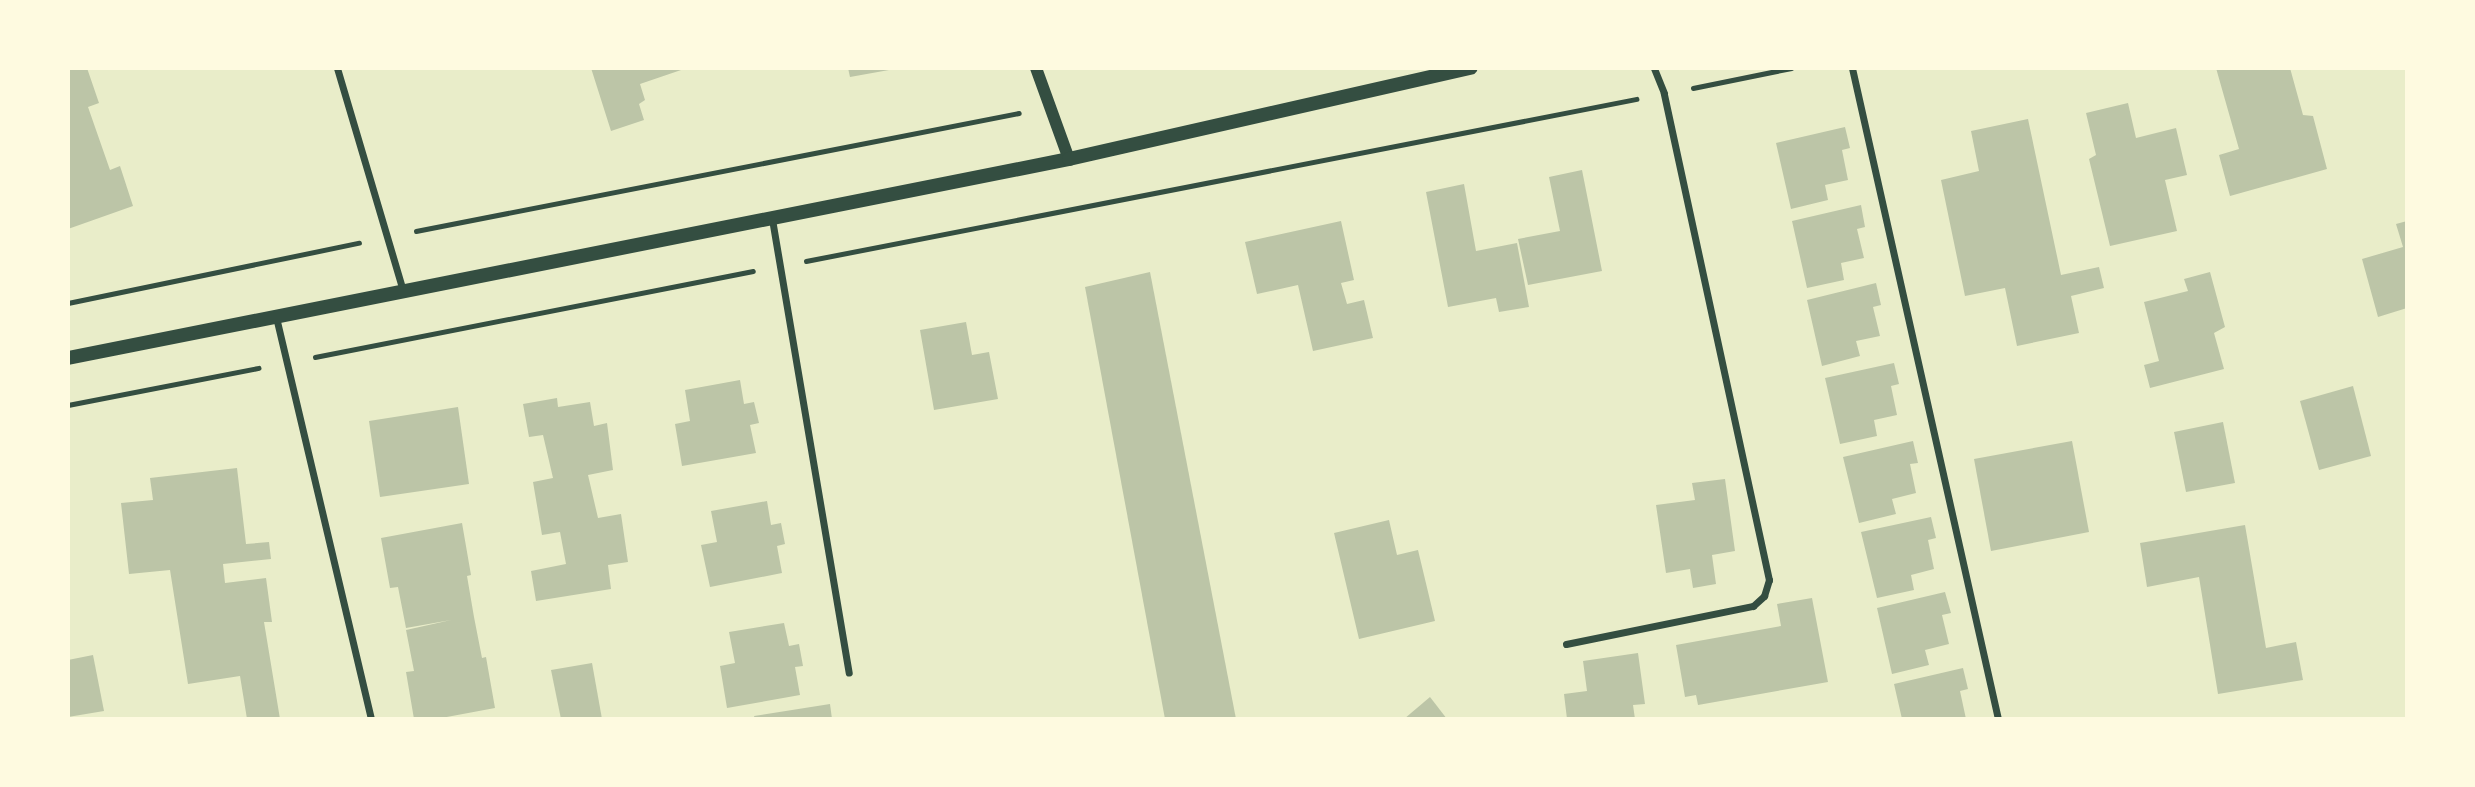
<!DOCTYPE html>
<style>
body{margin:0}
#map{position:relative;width:2475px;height:787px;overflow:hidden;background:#e9edc9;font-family:Merriweather,serif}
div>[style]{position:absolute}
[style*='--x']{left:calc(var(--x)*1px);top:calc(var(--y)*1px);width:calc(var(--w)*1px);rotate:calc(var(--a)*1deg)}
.building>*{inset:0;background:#bcc5a7}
.path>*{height:4.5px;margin:-2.25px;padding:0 2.25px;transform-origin:2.25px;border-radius:2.25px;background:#344e41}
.minor>*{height:7px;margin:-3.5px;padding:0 3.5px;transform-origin:3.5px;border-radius:3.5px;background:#344e41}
.tertiary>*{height:12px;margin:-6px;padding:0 6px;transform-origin:6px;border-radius:6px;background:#344e41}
.secondary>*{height:14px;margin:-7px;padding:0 7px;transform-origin:7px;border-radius:7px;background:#344e41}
span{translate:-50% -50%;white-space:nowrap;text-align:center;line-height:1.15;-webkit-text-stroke:7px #fefae0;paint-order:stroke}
.frame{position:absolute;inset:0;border:70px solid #fefae0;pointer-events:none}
</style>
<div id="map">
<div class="building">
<i style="clip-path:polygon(87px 68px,99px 103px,88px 107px,110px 170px,120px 166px,133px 206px,68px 229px,68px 70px)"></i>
<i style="clip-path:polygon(591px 68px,684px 68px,684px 69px,640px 84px,645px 100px,639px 104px,644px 120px,611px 131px)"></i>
<i style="clip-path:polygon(848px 68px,889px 68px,889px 70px,850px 77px)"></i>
<i style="clip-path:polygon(2216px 68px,2290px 68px,2303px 115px,2313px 116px,2327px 169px,2230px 196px,2219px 155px,2239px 149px)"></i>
<i style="clip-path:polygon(2128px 103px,2136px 138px,2176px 128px,2187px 175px,2165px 180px,2177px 231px,2110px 246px,2089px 159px,2096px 155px,2086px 113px)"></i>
<i style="clip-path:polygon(2028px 119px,2061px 275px,2099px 267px,2104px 288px,2071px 296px,2079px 333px,2017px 346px,2005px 288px,1965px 296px,1941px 180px,1979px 171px,1971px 131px)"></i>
<i style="clip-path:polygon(1845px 127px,1850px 148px,1842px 150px,1848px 180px,1825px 185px,1828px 200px,1791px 209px,1776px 143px)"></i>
<i style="clip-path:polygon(1582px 170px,1602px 271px,1528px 285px,1518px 239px,1560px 231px,1549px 177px)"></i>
<i style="clip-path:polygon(1464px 184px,1476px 251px,1517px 243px,1529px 307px,1499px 312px,1496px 298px,1448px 307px,1426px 192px)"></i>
<i style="clip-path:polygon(1861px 205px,1865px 227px,1857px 229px,1864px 258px,1841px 263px,1844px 280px,1807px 288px,1792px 221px)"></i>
<i style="clip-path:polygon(1341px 221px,1354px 280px,1341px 283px,1347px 304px,1364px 300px,1373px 338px,1313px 351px,1298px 285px,1257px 294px,1245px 242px)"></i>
<i style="clip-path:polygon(2407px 221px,2407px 308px,2378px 317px,2362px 259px,2403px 247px,2396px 224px)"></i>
<i style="clip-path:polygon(1150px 272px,1236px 719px,1165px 719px,1085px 287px)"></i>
<i style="clip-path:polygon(2210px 272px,2225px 327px,2214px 333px,2224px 369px,2150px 388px,2144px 365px,2159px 361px,2144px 302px,2188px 291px,2184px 279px)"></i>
<i style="clip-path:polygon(1876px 283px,1881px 305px,1873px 307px,1880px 336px,1856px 341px,1860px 356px,1822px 366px,1807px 300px)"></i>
<i style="clip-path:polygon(966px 322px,972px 355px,989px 352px,998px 399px,934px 410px,920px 330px)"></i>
<i style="clip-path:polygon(1894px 363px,1899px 384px,1891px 386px,1897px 415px,1874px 420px,1877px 436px,1840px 444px,1825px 378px)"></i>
<i style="clip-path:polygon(740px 380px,744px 404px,754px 402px,759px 423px,750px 425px,756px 453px,682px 466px,675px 424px,690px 421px,685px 390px)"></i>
<i style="clip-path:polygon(2353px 386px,2371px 456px,2319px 470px,2300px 401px)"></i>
<i style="clip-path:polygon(557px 398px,558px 407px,590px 402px,594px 426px,607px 423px,613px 470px,588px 475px,598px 518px,621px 514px,628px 562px,608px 565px,611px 589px,536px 601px,531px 571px,566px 564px,560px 532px,542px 535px,533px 482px,553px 478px,543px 435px,529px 437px,523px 404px)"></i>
<i style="clip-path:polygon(458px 407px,469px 484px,380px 497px,369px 421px)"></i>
<i style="clip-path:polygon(2223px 422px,2235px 483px,2186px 492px,2174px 432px)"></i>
<i style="clip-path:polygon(1913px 441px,1918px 463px,1910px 464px,1916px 493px,1892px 499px,1896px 514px,1859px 523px,1843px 457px)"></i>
<i style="clip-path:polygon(2072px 441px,2089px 532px,1991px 551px,1974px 459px)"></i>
<i style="clip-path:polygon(237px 468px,246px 544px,269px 542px,271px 559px,223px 564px,225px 583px,266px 578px,272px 622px,264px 622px,280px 719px,247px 719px,240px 676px,188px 684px,170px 570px,129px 574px,121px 503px,153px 500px,150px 478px)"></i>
<i style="clip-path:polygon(1725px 479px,1735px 551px,1712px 555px,1716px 584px,1693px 588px,1690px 569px,1666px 573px,1656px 505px,1695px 500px,1692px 483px)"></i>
<i style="clip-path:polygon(767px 501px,771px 525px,781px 523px,785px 544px,777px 546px,782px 573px,710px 587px,701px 545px,717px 542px,711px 511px)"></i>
<i style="clip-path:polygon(1931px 517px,1936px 538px,1928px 540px,1934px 569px,1911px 575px,1914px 590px,1877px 598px,1861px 532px)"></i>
<i style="clip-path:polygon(1389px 520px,1397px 555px,1418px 550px,1435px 621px,1359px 639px,1334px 533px)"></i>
<i style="clip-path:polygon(462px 523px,471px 575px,467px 576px,474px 617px,482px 658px,486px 657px,495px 708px,436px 719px,414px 719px,406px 672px,414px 671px,406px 630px,451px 620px,406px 628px,398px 587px,390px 588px,381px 538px)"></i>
<i style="clip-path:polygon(2245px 525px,2266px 648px,2296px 642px,2303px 680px,2218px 694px,2199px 577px,2147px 587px,2140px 543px)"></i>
<i style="clip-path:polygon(1945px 592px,1951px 613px,1942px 615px,1949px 644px,1925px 650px,1929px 665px,1892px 674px,1877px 608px)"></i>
<i style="clip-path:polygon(1812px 598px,1828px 682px,1698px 705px,1696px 695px,1685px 697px,1676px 645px,1781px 626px,1777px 604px)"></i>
<i style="clip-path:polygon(784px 623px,789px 646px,799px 644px,803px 666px,795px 667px,800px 695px,727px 708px,720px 666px,735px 663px,729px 632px)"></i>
<i style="clip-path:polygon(1638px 653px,1645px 704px,1633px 705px,1635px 719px,1567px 719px,1564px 694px,1587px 691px,1583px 661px)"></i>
<i style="clip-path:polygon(93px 655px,104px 711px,68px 717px,68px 660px)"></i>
<i style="clip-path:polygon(592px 663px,602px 719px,561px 719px,551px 670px)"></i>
<i style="clip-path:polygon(1963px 668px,1968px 689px,1960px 691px,1966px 719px,1902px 719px,1894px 684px)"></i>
<i style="clip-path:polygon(1430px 697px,1447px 719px,1404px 719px)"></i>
<i style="clip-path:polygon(830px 704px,832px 719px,755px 719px,754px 716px)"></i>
</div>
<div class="path">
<i style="--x:1693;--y:88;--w:100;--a:-11.5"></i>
<i style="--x:416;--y:231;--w:614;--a:-11.07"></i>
<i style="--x:806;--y:261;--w:846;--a:-11.04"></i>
<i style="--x:68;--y:303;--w:297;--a:-11.7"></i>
<i style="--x:315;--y:357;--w:446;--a:-11.1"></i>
<i style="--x:68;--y:405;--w:194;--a:-11"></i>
</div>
<div class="minor">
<i style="--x:337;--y:68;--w:233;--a:73.5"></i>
<i style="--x:1852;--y:68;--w:667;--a:77.36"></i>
<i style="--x:772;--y:219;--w:460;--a:80.4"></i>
<i style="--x:276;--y:317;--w:413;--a:76.7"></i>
<i style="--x:1566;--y:644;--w:191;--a:-11.5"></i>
<i style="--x:1753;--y:606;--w:15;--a:-42"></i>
<i style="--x:1764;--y:596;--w:17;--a:-73"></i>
<i style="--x:1769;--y:580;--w:498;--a:-102.2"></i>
<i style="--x:1664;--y:93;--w:27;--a:-112"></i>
</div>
<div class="tertiary">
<i style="--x:1036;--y:68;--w:97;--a:70.1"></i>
</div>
<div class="secondary">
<i style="--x:68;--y:358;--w:1021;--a:-11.24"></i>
<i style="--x:1069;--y:159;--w:412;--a:-12.8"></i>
</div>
<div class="frame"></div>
</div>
